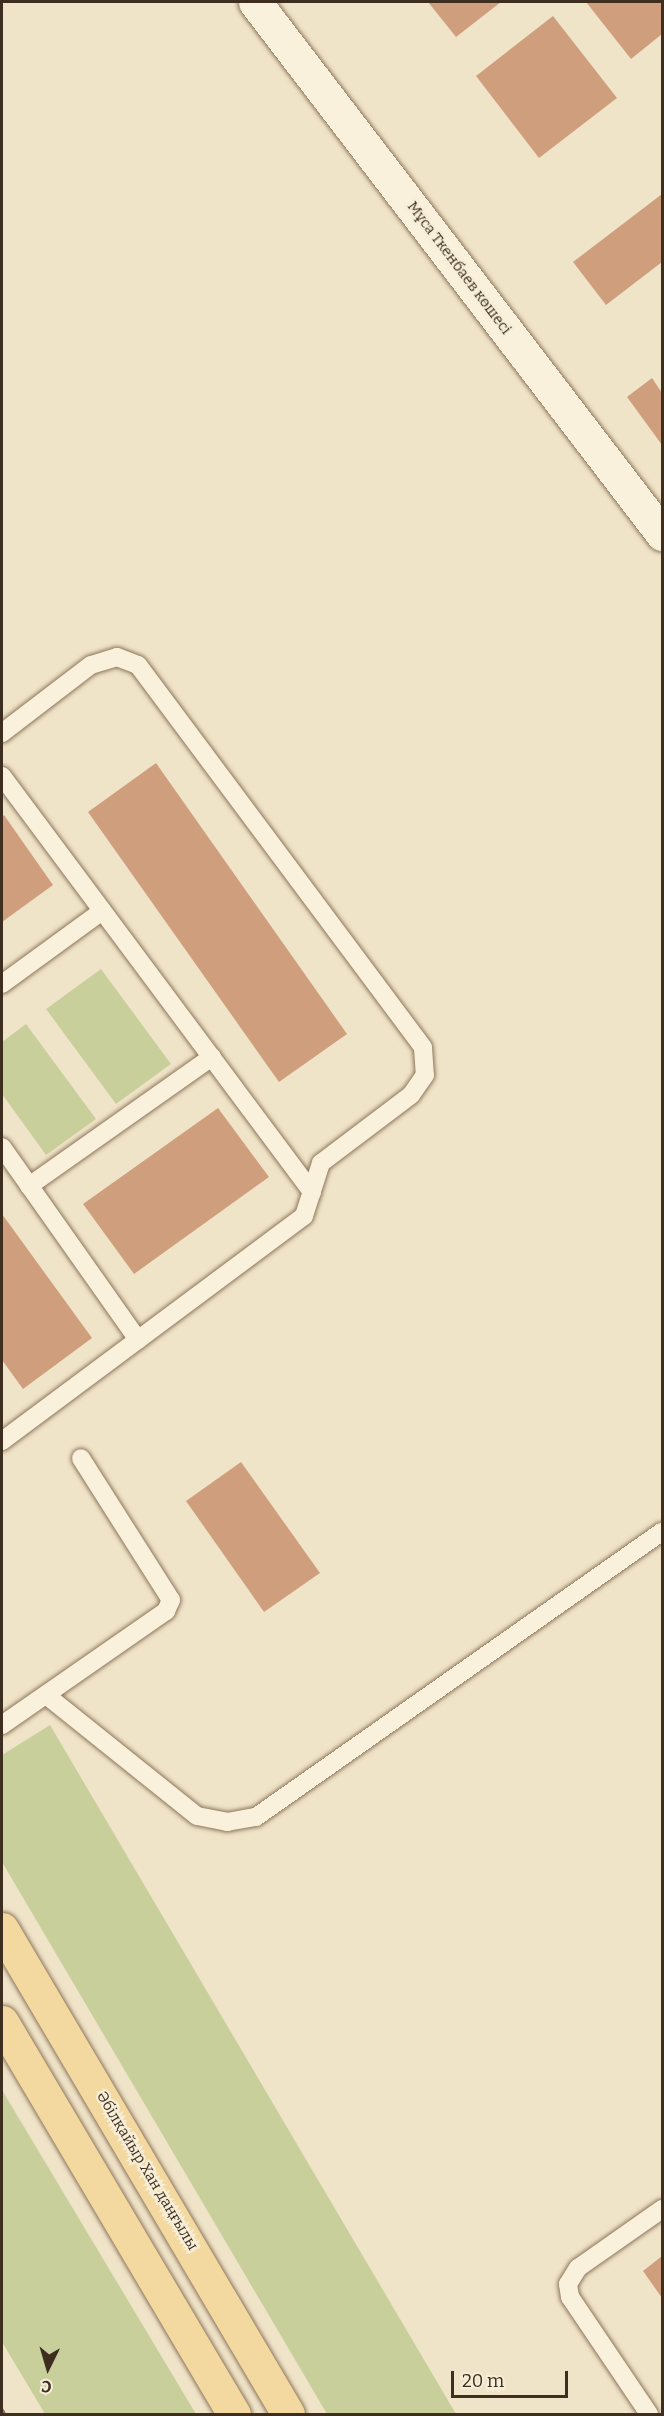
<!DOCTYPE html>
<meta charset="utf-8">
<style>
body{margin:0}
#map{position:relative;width:664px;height:2416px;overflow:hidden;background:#f0e4c8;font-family:Bitter,serif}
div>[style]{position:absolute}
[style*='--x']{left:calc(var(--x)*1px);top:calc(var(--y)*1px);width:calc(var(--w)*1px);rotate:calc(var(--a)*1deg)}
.green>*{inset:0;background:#c9cf9b}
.building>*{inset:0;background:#cf9f7d}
.path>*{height:4px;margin-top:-2px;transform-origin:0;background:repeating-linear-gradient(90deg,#8d765c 0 4.5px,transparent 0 7.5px)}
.roads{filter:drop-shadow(0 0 2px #8d765c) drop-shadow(0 0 2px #8d765c)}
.lane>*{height:18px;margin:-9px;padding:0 9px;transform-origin:9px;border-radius:9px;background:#faf1dc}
.street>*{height:33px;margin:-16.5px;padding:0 16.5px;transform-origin:16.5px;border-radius:16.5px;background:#faf1dc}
.primary>*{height:33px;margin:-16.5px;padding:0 16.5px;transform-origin:16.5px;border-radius:16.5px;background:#f3d9a0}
span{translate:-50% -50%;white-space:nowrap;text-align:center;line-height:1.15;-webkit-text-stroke:4.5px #f7eed8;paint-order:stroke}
.street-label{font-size:15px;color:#3d2e20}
.frame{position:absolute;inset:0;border:3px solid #3d2e20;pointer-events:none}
.north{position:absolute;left:18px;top:2338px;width:60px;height:60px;-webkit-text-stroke:4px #f7eed8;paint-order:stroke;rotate:185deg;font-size:16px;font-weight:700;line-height:24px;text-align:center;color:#3d2e20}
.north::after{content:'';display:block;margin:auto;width:21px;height:27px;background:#3d2e20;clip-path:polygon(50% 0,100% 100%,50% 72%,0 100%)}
.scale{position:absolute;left:451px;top:2371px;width:117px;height:27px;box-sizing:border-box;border:3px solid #3d2e20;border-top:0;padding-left:8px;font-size:18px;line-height:21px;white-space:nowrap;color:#3d2e20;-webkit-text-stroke:4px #f7eed8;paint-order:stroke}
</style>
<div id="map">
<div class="green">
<i style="clip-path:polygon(101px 969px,171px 1064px,116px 1104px,46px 1009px)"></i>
<i style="clip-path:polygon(26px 1024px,96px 1119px,46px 1155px,2px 1094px,2px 1042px)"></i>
<i style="clip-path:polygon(50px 1725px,456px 2414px,327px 2414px,2px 1862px,2px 1755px)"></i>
<i style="clip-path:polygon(2px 2090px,196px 2414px,45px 2414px,2px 2342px)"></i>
</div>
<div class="building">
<i style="clip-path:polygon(428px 2px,501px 2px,456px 37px)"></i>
<i style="clip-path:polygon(586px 2px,662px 2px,662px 34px,631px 59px)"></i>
<i style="clip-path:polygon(553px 16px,617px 98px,539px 158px,476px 76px)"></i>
<i style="clip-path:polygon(662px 194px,662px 262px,606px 305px,573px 262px)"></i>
<i style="clip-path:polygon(652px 378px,662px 393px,662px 445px,627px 397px)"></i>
<i style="clip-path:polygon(156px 763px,347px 1034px,279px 1082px,88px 812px)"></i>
<i style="clip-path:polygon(4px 815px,53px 885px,2px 922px,2px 817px)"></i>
<i style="clip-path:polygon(218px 1108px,269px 1177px,134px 1274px,83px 1204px)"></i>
<i style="clip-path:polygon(2px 1214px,92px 1338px,23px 1389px,2px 1360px)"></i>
<i style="clip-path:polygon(241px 1462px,320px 1573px,264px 1612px,186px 1501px)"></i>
<i style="clip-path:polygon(662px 2256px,662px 2298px,643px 2271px)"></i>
</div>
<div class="path">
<i style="--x:2;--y:2410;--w:4;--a:63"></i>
</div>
<div class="roads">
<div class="lane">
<i style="--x:2;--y:733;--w:112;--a:-37.4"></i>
<i style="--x:91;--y:665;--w:27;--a:-17"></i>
<i style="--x:117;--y:657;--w:22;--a:21"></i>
<i style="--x:138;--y:665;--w:477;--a:53.3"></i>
<i style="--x:423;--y:1048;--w:27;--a:86"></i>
<i style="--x:425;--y:1075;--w:24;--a:125"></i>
<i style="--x:411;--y:1095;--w:113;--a:142.9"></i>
<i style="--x:321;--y:1163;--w:56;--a:107.8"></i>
<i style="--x:304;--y:1216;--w:377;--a:143.3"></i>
<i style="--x:2;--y:776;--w:519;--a:53.31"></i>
<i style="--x:2;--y:984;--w:124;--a:-36.1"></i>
<i style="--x:2;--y:1147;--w:236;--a:54.8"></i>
<i style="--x:29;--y:1186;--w:224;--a:-35.2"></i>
<i style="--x:46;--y:1695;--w:193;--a:38.7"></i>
<i style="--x:197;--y:1816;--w:31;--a:11"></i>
<i style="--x:227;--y:1822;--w:29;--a:-10"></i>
<i style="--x:256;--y:1817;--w:496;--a:-35.1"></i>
<i style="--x:2;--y:1725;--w:200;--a:-34.8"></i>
<i style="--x:166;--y:1611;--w:12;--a:-66"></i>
<i style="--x:171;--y:1600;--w:168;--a:-122.4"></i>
<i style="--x:649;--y:2414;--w:141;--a:-124"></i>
<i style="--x:570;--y:2297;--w:13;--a:-99"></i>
<i style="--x:568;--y:2284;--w:19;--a:-58"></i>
<i style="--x:578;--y:2268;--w:103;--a:-35.1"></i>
</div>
<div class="street">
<i style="--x:255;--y:2;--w:670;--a:52.58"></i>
</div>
<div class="primary">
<i style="--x:2;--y:1929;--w:563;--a:59.47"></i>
<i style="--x:2;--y:2022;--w:456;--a:59.4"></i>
</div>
</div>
<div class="street-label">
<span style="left:459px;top:268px;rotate:53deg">Мұса Ткенбаев көшесі</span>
<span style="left:147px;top:2171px;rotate:59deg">Әбілқайыр Хан даңғылы</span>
</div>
<div class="frame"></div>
<div class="north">С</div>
<div class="scale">20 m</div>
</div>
